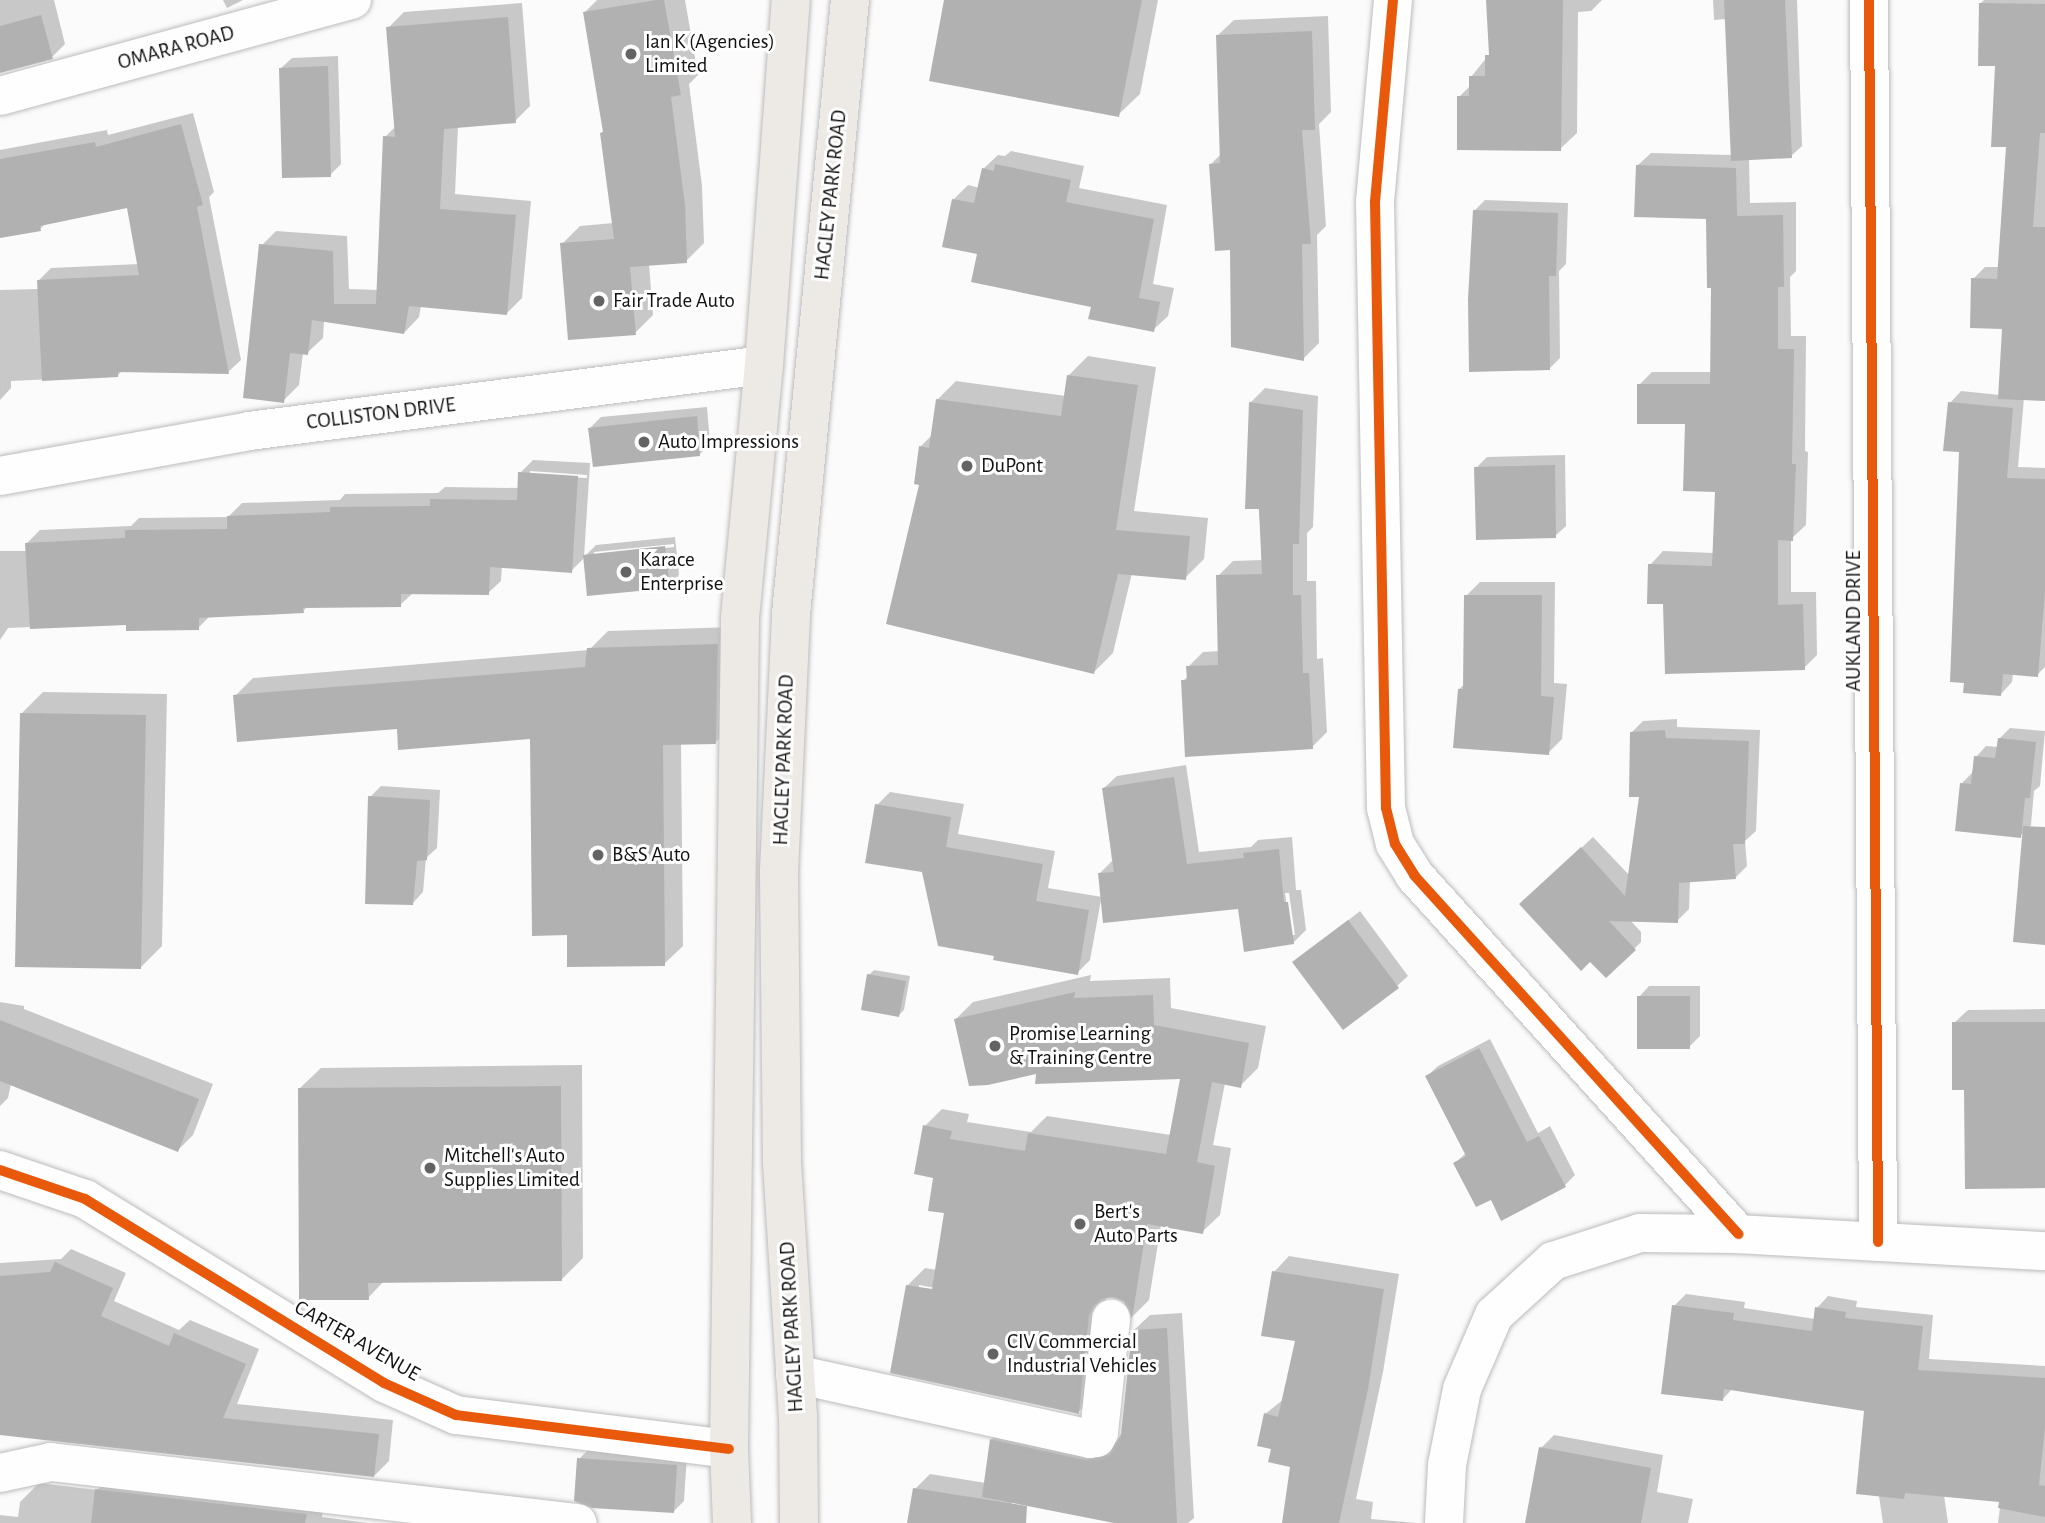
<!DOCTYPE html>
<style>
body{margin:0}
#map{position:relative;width:2045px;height:1523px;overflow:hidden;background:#fbfbfc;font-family:"Alegreya Sans",sans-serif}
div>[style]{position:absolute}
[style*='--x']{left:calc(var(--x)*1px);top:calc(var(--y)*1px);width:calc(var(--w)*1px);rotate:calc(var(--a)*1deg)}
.shadow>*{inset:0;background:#0003}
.building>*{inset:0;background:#b1b1b2}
.roads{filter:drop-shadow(0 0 2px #bcbbbc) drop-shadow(0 0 2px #bcbbbc)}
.minor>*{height:38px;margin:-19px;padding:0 19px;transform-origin:19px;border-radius:19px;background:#fefeff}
.major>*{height:38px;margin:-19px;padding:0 19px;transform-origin:19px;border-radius:19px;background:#edeae5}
.cycleway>*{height:10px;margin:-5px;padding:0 5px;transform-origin:5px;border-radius:5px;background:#e8590c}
.dots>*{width:19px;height:19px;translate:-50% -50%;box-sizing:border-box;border:4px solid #fff;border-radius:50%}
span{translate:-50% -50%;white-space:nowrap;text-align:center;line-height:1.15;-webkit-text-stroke:6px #fff;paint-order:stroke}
.poi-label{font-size:21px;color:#121112}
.left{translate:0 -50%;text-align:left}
.street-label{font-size:21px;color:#121112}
</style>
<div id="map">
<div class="shadow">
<i style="clip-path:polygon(0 0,54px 0,65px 44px,52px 57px,0 71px)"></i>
<i style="clip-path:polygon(223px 0,243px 0,227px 8px)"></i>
<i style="clip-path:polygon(597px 0,685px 0,698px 75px,689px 84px,702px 186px,704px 243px,686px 261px,649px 264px,653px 315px,635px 333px,562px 244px,580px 226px,614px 223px,602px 133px,604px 130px,584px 13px)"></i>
<i style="clip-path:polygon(946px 0,1158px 0,1140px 94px,1118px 115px)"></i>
<i style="clip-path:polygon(1487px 0,1602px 0,1591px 11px,1578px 12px,1577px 133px,1560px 149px,1459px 97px,1471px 85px,1471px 77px,1491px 52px)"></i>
<i style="clip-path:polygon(1713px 0,1797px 0,1802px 146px,1791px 156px,1749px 159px,1750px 203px,1796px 202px,1796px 271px,1790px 277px,1791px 336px,1806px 336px,1805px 451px,1808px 452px,1806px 525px,1791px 539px,1791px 592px,1816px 592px,1817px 655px,1804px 668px,1665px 602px,1650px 565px,1663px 551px,1714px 553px,1717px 491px,1687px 422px,1639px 385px,1652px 372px,1712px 372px,1713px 286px,1708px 218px,1637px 166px,1651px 153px,1732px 155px,1726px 19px,1714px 20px)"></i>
<i style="clip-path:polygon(1984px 0,2045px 0,2045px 399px,2024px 398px,2018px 467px,2045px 468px,2045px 667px,2037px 675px,2013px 673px,2012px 682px,2001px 694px,1961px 451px,1950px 403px,1961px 391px,2000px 395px,2003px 328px,1973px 279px,1985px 267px,1999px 267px,2008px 146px,1997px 65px,1981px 3px)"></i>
<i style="clip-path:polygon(522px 3px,530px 106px,515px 121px,458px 126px,455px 194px,531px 201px,522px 298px,507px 313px,421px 306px,419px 317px,404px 333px,324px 321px,323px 338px,307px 353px,303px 353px,299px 385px,283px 401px,261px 246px,276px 231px,347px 236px,349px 289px,379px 290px,385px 137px,396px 126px,388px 28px,404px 12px)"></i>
<i style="clip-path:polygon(1328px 16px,1331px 112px,1319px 124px,1326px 226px,1317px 235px,1319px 343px,1303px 359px,1231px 248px,1211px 164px,1221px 154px,1217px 36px,1234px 20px)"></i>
<i style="clip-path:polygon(338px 56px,341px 164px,330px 175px,281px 68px,292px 58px)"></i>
<i style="clip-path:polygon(193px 113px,214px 192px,209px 197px,241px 360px,228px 372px,122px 371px,117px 376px,11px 381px,11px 388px,0 400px,0 290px,39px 289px,39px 280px,51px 268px,139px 264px,129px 206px,46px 223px,40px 229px,0 237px,0 150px,107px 130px,108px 135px)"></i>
<i style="clip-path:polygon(1011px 151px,1084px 166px,1079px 188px,1167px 205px,1153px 284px,1174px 288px,1168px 316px,1153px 330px,979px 253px,953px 200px,968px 185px,980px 188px,983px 169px,998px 155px,1005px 156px)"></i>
<i style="clip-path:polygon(1485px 200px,1568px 203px,1566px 264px,1559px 271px,1560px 358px,1549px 369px,1475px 210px)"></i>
<i style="clip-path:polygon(1088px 356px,1156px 367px,1134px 511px,1208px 518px,1204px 559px,1185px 578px,1132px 573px,1113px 653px,1094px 672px,921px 484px,920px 447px,933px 434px,937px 400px,956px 381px,1066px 396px,1069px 375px)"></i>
<i style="clip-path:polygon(1265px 388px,1318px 396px,1313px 527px,1307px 533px,1307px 581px,1316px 581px,1317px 659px,1323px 658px,1327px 732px,1312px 747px,1183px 681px,1189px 675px,1188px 667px,1203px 652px,1220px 651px,1218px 576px,1233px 561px,1263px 560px,1250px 403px)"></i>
<i style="clip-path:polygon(707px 407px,710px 443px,700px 454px,590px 428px,601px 417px)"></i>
<i style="clip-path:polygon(1565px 455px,1566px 526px,1555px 536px,1476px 468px,1487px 457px)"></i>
<i style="clip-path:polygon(evenodd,533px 460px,590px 463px,584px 557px,596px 545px,675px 537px,679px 575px,669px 586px,585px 557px,571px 571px,502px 566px,501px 581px,488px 593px,414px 592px,400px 605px,308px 606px,303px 611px,210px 616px,198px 628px,127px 623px,8px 628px,0 640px,0 551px,28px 551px,27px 543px,40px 530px,131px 526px,139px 518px,228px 517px,242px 503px,340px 500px,345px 494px,438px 493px,445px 487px,519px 488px,520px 473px,533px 460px,530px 471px,587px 475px,587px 478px,530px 475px,530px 471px,533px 460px,674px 544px,674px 547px,594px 556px,594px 552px,674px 544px)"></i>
<i style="clip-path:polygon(1480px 582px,1555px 582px,1554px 683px,1567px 684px,1562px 739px,1548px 753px,1459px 689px,1465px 684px,1466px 596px)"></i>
<i style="clip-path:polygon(735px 627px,734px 724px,716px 742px,681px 743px,683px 946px,664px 964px,568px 933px,532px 737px,399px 727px,235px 696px,253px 678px,589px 650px,608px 631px)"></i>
<i style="clip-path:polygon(43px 692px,167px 694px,162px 946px,141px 967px,22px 713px)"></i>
<i style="clip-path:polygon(1677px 719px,1677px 727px,1760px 730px,1756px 831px,1745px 841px,1747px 866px,1735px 878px,1690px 880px,1689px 909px,1677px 921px,1630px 920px,1641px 932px,1641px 942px,1629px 954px,1533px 893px,1593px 837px,1630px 876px,1641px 795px,1631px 733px,1643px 721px)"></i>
<i style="clip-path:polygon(2010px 728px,2045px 731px,2040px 786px,2034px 791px,2031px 825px,2020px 836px,1962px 783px,1972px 773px,1976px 757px,1986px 746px,1998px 747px,1999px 739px)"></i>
<i style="clip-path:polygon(evenodd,1186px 765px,1199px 852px,1251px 847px,1258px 840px,1292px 837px,1296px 890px,1301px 890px,1306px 930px,1293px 943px,1239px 907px,1101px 900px,1090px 960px,1077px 973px,996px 954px,923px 871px,877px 805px,890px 792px,964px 804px,958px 834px,1055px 851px,1048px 888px,1102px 897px,1099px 874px,1112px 861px,1104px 788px,1117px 776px,1186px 765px,1285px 893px,1289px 893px,1295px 935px,1291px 935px,1285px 893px)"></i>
<i style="clip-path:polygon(381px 786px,440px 790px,437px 848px,426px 858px,423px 892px,413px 903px,370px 797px)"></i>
<i style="clip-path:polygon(1360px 911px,1408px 976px,1397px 986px,1294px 963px)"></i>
<i style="clip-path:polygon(874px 970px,910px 976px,904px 1010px,899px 1015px,869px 975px)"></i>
<i style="clip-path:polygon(evenodd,1091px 975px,1090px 981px,1170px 978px,1171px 1008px,1266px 1026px,1258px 1068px,1240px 1086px,1225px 1083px,1213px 1145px,1231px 1148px,1220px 1215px,1202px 1232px,1161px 1225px,1149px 1300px,1133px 1316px,1126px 1300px,1106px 1297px,1096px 1395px,1078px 1412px,907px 1286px,925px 1268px,937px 1270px,946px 1212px,925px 1126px,942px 1109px,969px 1114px,967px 1122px,1031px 1132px,1047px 1116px,1171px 1135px,1182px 1077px,1039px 1072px,956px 1019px,973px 1002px,1091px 975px,919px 1285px,941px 1289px,919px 1289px,919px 1285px)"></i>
<i style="clip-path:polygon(1649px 986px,1700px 986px,1700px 1036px,1689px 1047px,1639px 997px)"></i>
<i style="clip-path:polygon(0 1002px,24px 1006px,24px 1009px,213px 1084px,193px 1135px,178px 1150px,11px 1084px,8px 1098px,0 1106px)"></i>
<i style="clip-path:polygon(2045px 1009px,2045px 1186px,1966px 1088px,1954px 1023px,1968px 1010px)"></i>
<i style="clip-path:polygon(1490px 1039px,1538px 1133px,1550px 1126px,1575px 1175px,1564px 1186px,1455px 1163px,1466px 1153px,1427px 1076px,1438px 1066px)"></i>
<i style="clip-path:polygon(582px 1065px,583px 1258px,561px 1280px,384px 1281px,368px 1298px,299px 1089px,321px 1068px)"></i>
<i style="clip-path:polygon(71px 1249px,126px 1273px,114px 1301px,179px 1330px,190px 1320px,259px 1349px,237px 1404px,393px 1420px,389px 1461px,374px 1476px,0 1433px,0 1263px,61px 1259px)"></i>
<i style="clip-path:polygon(1289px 1256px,1399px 1274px,1383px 1372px,1356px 1499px,1373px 1502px,1371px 1519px,1417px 1523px,1283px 1523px,1292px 1466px,1273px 1448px,1265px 1414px,1284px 1399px,1297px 1340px,1274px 1272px)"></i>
<i style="clip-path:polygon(1686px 1294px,1745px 1302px,1744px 1308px,1815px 1319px,1817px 1308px,1828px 1296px,1857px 1301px,1856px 1307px,1933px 1315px,1929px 1359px,2045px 1366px,2045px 1523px,1998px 1523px,2001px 1500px,1944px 1495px,1948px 1523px,1883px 1523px,1866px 1410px,1733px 1388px,1722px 1400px,1674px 1306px)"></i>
<i style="clip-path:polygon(1182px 1313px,1194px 1518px,1188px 1523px,1123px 1523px,1012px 1501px,1009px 1523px,909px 1523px,915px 1489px,930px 1474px,986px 1483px,991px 1440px,1008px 1424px,1103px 1445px,1119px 1441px,1122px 1435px,1133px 1331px,1150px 1315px)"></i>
<i style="clip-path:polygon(1554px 1435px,1663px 1455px,1657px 1492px,1693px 1499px,1688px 1523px,1527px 1523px,1541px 1448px)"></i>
<i style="clip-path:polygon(590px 1448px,687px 1454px,684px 1501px,674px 1511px,579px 1459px)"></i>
<i style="clip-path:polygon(117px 1470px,325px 1495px,322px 1517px,368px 1523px,0 1523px,0 1515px,18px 1517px,20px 1502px,39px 1483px,97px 1490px)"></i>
</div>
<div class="building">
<i style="clip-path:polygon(656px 0,664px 0,681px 95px,671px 97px,685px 205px,687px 263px,630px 267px,636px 335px,568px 340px,560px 243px,614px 239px,600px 133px,603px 132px,583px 12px)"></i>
<i style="clip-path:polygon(944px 0,1142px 0,1119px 117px,929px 81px)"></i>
<i style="clip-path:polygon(1486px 0,1563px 0,1561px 151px,1457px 150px,1457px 96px,1469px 96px,1469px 76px,1485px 76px,1485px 55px,1489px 55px)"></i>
<i style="clip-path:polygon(1724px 0,1785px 0,1792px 158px,1731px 161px)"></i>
<i style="clip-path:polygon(1979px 3px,2045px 4px,2045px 133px,2040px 133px,2033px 227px,2045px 227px,2045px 401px,1998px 399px,2002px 329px,1970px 328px,1971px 278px,1997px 279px,2006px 147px,1991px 147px,1995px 66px,1978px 66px)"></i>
<i style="clip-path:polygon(41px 15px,53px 59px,0 73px,0 26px)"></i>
<i style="clip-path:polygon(508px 17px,516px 123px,444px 129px,440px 209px,516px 215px,507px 315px,409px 306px,404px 334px,312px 320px,308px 355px,290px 353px,284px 403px,243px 398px,259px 244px,333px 251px,334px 304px,376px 304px,383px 136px,395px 137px,386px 27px)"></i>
<i style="clip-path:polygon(1312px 31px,1315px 130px,1302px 130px,1311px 244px,1302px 244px,1304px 361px,1231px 347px,1230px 250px,1215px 251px,1209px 164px,1220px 163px,1216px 35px)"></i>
<i style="clip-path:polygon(328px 66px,331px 177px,282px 178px,279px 68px)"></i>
<i style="clip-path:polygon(181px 124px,203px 205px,197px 207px,229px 374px,118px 372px,118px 377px,42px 381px,37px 280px,139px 275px,127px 208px,40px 226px,41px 231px,0 238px,0 159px,95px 142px,96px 147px)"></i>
<i style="clip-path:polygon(995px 164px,1071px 180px,1066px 202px,1154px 219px,1139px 298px,1160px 302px,1154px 332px,1088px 319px,1091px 307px,971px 282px,977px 254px,942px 247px,952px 199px,974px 203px,982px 168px,994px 171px)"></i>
<i style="clip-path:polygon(1636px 165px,1736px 168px,1737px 216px,1783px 215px,1784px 287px,1778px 287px,1778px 349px,1794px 349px,1792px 464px,1796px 464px,1793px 541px,1778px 540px,1778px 605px,1803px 604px,1805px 670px,1665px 674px,1663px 604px,1647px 604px,1648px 564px,1712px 566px,1715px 492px,1683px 491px,1685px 424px,1637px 424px,1637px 384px,1710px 384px,1711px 288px,1707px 288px,1706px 219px,1634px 217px)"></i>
<i style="clip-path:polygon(1473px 210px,1558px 213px,1556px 276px,1549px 276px,1550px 370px,1469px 372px,1468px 299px)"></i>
<i style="clip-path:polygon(1067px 375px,1138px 385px,1116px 530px,1190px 536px,1186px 580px,1118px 574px,1094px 674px,886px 624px,919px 485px,914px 484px,919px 446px,929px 448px,936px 399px,1061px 416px)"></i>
<i style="clip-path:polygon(1249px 402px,1303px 410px,1299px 544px,1293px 544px,1293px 595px,1301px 595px,1303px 673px,1309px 673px,1313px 749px,1185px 757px,1181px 680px,1187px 680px,1186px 666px,1218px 665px,1216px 575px,1262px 574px,1259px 509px,1245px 509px)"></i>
<i style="clip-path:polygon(1948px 402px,2013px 408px,2007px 478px,2045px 479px,2045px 591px,2038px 677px,2003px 674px,2001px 696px,1963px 693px,1964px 683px,1950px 682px,1959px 452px,1943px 451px)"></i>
<i style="clip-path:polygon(697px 416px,700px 456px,593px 467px,588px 428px)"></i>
<i style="clip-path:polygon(1555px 465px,1556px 538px,1476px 540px,1474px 467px)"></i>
<i style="clip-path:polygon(518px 472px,578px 476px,572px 573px,490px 567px,489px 595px,401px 594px,401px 607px,303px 608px,304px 613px,199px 618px,199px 630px,126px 631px,126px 625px,30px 629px,25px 543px,125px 538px,125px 530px,227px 529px,227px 516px,330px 512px,330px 507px,430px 506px,430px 499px,517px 500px)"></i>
<i style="clip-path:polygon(665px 546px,670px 588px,587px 596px,583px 555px)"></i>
<i style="clip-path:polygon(1464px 595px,1542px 595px,1541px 696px,1554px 697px,1549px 755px,1453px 748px,1458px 689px,1463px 689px)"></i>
<i style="clip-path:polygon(718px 644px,716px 744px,663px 745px,665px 966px,567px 967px,567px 935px,532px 936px,530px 739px,398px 750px,397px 729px,237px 742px,233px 695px,585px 667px,587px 648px)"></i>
<i style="clip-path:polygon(20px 713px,146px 715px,141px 969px,15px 967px)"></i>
<i style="clip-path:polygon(1665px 730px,1666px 738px,1749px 741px,1745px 844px,1733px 844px,1736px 879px,1679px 883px,1678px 923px,1609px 921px,1636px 950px,1606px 978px,1590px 962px,1581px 971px,1519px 904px,1581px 847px,1625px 896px,1639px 797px,1629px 797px,1630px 732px)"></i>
<i style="clip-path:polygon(1998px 738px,2036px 742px,2030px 798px,2025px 798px,2021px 838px,1955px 831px,1960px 783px,1971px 784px,1974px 756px,1995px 758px)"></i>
<i style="clip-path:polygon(1174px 777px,1187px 864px,1244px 858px,1243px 853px,1279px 849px,1284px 902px,1288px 902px,1294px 944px,1244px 952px,1238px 909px,1103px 923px,1098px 873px,1114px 872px,1102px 788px)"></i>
<i style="clip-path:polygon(368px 796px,430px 800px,427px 860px,417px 861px,413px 905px,365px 904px)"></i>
<i style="clip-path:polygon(875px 804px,951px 817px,946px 847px,1043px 864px,1036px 901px,1089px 910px,1078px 975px,993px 960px,994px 956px,938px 946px,922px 872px,865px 863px)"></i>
<i style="clip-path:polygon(2023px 826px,2045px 827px,2045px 945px,2013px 942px)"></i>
<i style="clip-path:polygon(1348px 920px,1399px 988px,1343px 1030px,1292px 962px)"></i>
<i style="clip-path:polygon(867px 974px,906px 981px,899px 1017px,861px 1010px)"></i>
<i style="clip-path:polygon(1075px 992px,1074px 998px,1153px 995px,1154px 1025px,1249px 1043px,1241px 1088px,1212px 1082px,1197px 1162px,1215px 1166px,1203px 1234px,1147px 1224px,1132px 1319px,1124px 1302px,1113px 1297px,1102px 1299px,1094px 1306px,1089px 1316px,1079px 1414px,890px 1373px,906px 1285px,932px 1289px,944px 1213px,928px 1211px,933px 1178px,914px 1174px,923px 1125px,952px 1131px,950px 1139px,1025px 1151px,1028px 1133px,1166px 1154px,1180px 1079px,1035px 1084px,1036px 1074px,988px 1085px,969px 1086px,954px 1019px)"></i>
<i style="clip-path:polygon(1637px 996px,1690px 996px,1690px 1049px,1637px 1049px)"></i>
<i style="clip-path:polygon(0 1020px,199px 1099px,178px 1152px,0 1081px)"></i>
<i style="clip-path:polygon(1952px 1022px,2045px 1022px,2045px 1188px,1965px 1189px,1964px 1090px,1952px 1090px)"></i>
<i style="clip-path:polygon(1479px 1048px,1527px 1142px,1539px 1136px,1566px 1187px,1501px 1221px,1491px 1200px,1476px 1207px,1453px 1163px,1466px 1156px,1425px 1076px)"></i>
<i style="clip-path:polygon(561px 1086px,562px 1281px,368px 1283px,369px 1300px,299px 1300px,298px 1088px)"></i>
<i style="clip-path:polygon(55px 1262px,113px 1288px,101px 1316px,169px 1346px,174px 1333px,246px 1364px,223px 1418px,379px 1434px,374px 1477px,0 1435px,0 1276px,50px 1272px)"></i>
<i style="clip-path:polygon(1272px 1271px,1384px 1289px,1368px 1389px,1339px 1523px,1282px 1523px,1290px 1467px,1268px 1462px,1271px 1449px,1257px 1446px,1264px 1413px,1278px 1417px,1295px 1341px,1261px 1336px)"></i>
<i style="clip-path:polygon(1672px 1305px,1734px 1313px,1733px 1320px,1812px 1331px,1815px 1307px,1846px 1312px,1845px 1318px,1923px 1326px,1918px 1370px,2045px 1378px,2045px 1427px,2039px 1485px,2045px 1486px,2045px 1517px,1998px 1508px,1999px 1502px,1905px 1493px,1904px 1499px,1856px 1494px,1864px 1411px,1724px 1389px,1723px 1401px,1661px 1394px)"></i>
<i style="clip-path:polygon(1167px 1328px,1177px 1523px,1114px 1523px,982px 1497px,990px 1439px,1086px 1460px,1109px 1455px,1121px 1434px,1132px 1330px)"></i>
<i style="clip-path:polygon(1539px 1447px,1651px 1468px,1641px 1523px,1525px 1523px)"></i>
<i style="clip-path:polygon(577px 1458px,677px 1465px,674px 1513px,592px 1508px,574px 1501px)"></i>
<i style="clip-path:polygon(913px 1488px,1027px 1506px,1026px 1523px,907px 1523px)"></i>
<i style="clip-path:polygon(95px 1489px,307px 1514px,305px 1523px,91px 1523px)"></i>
</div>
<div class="roads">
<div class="minor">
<i style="--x:1393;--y:0;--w:203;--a:95.1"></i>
<i style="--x:1375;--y:202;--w:606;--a:88.96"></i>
<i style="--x:1386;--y:808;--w:37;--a:76"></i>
<i style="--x:1395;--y:844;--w:36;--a:58"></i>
<i style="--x:1414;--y:875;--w:484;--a:47.9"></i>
<i style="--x:1869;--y:0;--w:1242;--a:89.58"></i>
<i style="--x:0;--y:96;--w:365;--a:-15.3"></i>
<i style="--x:0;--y:476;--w:253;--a:-10.2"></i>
<i style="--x:249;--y:431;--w:519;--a:-7.3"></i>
<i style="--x:0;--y:1170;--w:90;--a:18.8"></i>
<i style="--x:85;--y:1199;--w:351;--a:31.6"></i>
<i style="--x:384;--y:1383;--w:79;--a:24"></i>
<i style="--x:456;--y:1415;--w:275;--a:7.1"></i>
<i style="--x:795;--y:1374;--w:302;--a:12.4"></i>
<i style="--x:1090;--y:1439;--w:6;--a:-9"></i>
<i style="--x:1096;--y:1438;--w:7;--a:-63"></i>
<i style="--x:1099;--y:1432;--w:114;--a:-83.9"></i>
<i style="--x:0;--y:1473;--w:52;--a:-12.2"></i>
<i style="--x:51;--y:1462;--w:530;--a:6.62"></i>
<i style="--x:1444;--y:1523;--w:58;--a:-87"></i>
<i style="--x:1447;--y:1465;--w:77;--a:-78.8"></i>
<i style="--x:1462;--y:1389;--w:81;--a:-66.6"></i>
<i style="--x:1494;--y:1315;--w:80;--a:-42.5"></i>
<i style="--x:1553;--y:1261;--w:91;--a:-17.8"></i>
<i style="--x:1640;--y:1233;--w:98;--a:0.6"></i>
<i style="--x:1738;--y:1234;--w:307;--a:3.2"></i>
</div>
<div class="major">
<i style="--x:732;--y:1523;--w:74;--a:-92.3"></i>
<i style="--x:729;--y:1449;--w:831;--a:-89.24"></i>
<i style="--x:740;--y:618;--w:254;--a:-84.6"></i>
<i style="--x:764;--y:365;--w:366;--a:-85.8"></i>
<i style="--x:799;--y:1523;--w:106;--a:-90.5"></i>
<i style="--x:798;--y:1417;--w:256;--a:-93.6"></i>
<i style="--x:782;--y:1162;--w:291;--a:-90.6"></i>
<i style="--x:779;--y:871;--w:257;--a:-87.3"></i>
<i style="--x:791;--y:614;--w:617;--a:-84.51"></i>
</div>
</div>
<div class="cycleway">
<i style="--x:1393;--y:0;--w:203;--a:95.1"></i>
<i style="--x:1375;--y:202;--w:606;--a:88.96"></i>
<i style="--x:1386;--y:808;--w:37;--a:76"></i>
<i style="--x:1395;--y:844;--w:36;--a:58"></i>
<i style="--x:1414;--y:875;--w:484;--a:47.9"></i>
<i style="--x:1869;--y:0;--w:1242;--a:89.58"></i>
<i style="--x:0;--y:1170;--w:90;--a:18.8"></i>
<i style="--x:85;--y:1199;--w:351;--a:31.6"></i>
<i style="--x:384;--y:1383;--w:79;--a:24"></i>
<i style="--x:456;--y:1415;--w:275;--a:7.1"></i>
</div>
<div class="dots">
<i style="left:631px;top:54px;background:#646364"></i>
<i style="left:599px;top:301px;background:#646364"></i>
<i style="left:644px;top:442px;background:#646364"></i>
<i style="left:967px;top:466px;background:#646364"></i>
<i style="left:626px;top:572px;background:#646364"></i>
<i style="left:598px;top:855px;background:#646364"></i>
<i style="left:995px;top:1046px;background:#646364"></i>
<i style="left:430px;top:1168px;background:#646364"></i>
<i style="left:1080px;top:1224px;background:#646364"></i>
<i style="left:993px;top:1354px;background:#646364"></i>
</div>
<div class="poi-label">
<span class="left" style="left:645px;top:54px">Ian K (Agencies)<br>Limited</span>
<span class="left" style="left:613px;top:301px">Fair Trade Auto</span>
<span class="left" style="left:658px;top:442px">Auto Impressions</span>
<span class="left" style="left:981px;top:466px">DuPont</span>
<span class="left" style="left:640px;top:572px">Karace<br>Enterprise</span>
<span class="left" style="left:612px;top:855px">B&amp;S Auto</span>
<span class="left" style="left:1009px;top:1046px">Promise Learning<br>&amp; Training Centre</span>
<span class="left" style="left:444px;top:1168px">Mitchell's Auto<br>Supplies Limited</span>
<span class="left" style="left:1094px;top:1224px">Bert's<br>Auto Parts</span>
<span class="left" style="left:1007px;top:1354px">CIV Commercial<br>Industrial Vehicles</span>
</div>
<div class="street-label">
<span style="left:176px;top:48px;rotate:-15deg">OMARA ROAD</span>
<span style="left:831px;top:195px;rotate:-84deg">HAGLEY PARK ROAD</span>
<span style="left:381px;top:414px;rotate:-7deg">COLLISTON DRIVE</span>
<span style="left:1854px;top:621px;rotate:-90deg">AUKLAND DRIVE</span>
<span style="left:784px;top:760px;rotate:-88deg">HAGLEY PARK ROAD</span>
<span style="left:792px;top:1327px;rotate:-93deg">HAGLEY PARK ROAD</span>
<span style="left:357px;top:1341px;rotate:30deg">CARTER AVENUE</span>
</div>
</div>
